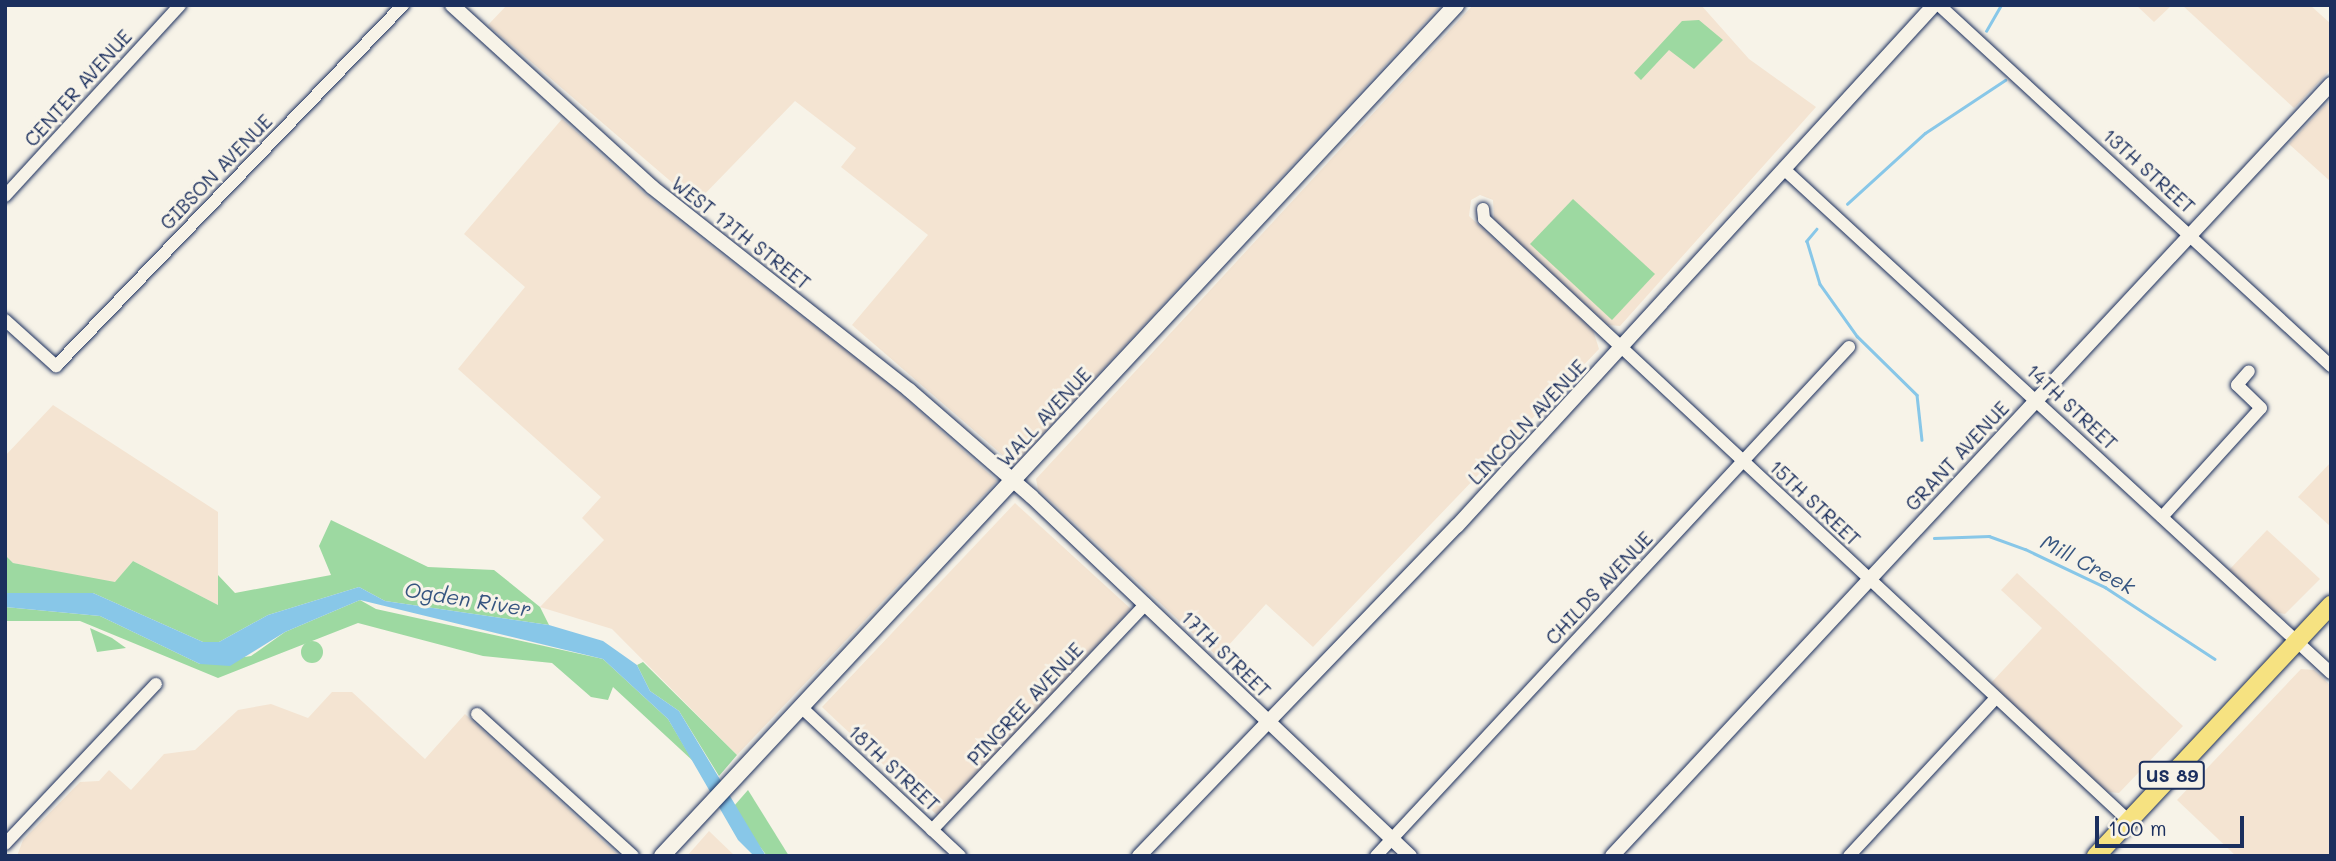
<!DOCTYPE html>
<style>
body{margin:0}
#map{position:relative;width:2336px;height:861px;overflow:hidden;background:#f7f3e8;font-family:Mali,sans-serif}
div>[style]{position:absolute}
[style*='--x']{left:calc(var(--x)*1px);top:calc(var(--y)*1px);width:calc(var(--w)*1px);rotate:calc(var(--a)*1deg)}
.built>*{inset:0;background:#f4e4d2}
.green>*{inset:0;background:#9dd9a1}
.round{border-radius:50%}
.water>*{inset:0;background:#88c7e8}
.stream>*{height:2.5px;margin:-1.25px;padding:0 1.25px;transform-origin:1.25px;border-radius:1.25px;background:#88c7e8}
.roads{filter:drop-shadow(0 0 2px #1b2f5e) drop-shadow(0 0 2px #1b2f5e)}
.minor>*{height:12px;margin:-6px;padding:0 6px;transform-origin:6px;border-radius:6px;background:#f7f3e8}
.tertiary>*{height:14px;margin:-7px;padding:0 7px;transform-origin:7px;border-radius:7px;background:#f7f3e8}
.secondary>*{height:16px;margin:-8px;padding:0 8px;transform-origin:8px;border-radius:8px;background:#f7f3e8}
.primary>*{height:18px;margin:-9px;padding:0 9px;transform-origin:9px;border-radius:9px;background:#f6e281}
span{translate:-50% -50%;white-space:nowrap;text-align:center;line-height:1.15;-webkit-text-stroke:6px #f7f3e8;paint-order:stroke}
.shield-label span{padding:2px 5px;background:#f7f3e8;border:2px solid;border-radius:5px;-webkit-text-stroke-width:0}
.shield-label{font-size:18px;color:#1b2f5e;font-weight:700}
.street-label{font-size:19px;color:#1b2f5e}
.water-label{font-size:21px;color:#365580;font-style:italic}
.frame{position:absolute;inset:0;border:7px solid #1b2f5e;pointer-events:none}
.scale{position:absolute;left:2095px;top:816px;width:149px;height:32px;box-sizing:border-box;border:4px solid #1b2f5e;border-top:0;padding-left:9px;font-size:21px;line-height:24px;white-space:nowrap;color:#1b2f5e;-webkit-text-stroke:5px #f7f3e8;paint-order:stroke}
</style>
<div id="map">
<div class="built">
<i style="clip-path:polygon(507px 5px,1441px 5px,1014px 465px,852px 325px,928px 235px,841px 167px,856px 148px,795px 101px,696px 203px,488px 25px)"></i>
<i style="clip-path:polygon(1473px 5px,1701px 5px,1749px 59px,1816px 107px,1620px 326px,1608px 325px,1494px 219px,1493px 200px,1480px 195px,1471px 200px,1469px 216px,1593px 330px,1599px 349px,1313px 647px,1266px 604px,1218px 657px,1038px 489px,1036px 479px)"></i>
<i style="clip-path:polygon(2136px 5px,2172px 5px,2154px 22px)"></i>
<i style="clip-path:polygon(2182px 5px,2310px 5px,2331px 24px,2331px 69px,2294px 108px)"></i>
<i style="clip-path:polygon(2331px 99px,2331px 182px,2289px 144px)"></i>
<i style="clip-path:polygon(562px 119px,647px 196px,894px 388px,997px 481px,737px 755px,612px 629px,540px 607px,604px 540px,582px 518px,601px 497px,458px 369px,525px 287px,464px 234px)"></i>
<i style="clip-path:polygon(53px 405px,218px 512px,218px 605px,133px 561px,115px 583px,13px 563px,5px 555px,5px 456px)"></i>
<i style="clip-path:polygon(2331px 462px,2331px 527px,2298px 497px)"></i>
<i style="clip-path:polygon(1015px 503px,1131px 609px,938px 816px,822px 707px)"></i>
<i style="clip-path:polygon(2267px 530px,2320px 579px,2285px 614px,2274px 612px,2229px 570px)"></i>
<i style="clip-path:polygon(2017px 573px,2183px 726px,2119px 793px,2108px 792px,1991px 683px,2042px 628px,2001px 590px)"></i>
<i style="clip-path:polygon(2301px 669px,2314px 670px,2331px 686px,2331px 856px,2236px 856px,2177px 800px)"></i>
<i style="clip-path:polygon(332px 692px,352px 692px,425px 759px,465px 714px,619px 856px,17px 856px,23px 840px,80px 782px,99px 781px,109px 770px,131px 790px,164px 754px,195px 750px,238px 710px,271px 704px,308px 718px)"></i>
<i style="clip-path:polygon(709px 831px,735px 856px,687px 856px)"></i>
</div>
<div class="green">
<i style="clip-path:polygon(1699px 20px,1723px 40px,1694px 69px,1669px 50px,1641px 80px,1634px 73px,1682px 21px)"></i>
<i style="clip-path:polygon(1573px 199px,1655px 274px,1612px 320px,1530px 244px)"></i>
<i style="clip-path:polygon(331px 520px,428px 567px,494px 570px,540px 607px,549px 625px,385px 601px,359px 587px,268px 615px,219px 642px,203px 642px,93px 593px,5px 593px,5px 555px,13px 563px,115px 582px,133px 561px,218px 605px,218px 575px,235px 593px,331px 575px,319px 546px)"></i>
<i style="clip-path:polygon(360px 600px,376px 609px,603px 659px,668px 719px,693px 761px,613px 687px,608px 700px,591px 697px,552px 663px,483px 656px,358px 623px,218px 678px,80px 621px,5px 621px,5px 607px,100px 616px,200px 664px,251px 656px,285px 632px)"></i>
<i style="clip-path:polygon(90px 628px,112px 638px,126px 648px,97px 652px)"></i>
<i class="round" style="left:301px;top:641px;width:22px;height:22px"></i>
<i style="clip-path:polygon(643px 662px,737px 755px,719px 776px,679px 711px,650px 691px,637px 665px)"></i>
<i style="clip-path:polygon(748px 790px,789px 856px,767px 856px,750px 834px,734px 806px)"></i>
</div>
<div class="water">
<i style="clip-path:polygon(359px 587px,385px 601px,549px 625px,603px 641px,637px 665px,650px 691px,679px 711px,766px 856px,754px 856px,738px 840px,668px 719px,603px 659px,360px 600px,285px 632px,230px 666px,200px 664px,100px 616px,5px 607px,5px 593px,93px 593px,203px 642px,219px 642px,268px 615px)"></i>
</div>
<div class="stream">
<i style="--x:1986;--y:31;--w:30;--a:-60"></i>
<i style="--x:1847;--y:204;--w:105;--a:-42.3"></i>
<i style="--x:1925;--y:133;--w:96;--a:-33.5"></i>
<i style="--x:1817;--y:229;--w:16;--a:130"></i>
<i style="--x:1807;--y:241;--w:45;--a:73.2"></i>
<i style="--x:1820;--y:284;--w:64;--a:54.6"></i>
<i style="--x:1857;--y:336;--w:84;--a:44.5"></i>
<i style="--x:1917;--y:395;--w:45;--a:83.7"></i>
<i style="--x:1934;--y:538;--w:55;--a:-2.1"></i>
<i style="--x:1989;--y:536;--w:38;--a:20"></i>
<i style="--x:2025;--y:549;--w:89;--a:25.4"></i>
<i style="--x:2105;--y:587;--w:131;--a:33.2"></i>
</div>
<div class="roads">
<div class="minor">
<i style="--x:1939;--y:5;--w:533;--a:42.64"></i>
<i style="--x:1785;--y:170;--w:742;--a:42.65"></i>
<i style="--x:5;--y:196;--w:259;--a:-47.5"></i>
<i style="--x:1483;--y:209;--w:10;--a:84"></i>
<i style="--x:1484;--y:219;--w:882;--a:43.03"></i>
<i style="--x:5;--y:320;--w:69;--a:42"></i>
<i style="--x:56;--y:366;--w:501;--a:-46.13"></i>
<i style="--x:2162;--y:517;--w:147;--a:-47.8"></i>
<i style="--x:2261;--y:408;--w:33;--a:-136"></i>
<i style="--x:2237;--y:385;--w:18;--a:-49"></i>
<i style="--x:801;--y:707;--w:218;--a:43.1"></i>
<i style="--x:477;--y:714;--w:211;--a:42.3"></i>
<i style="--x:932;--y:830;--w:311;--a:-46.6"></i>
<i style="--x:5;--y:844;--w:220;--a:-46.7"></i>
<i style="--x:1376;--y:856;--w:695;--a:-47.1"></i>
<i style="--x:1849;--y:856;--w:216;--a:-47.1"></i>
</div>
<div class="tertiary">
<i style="--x:452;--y:5;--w:270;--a:42.3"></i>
<i style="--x:652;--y:187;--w:328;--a:38.3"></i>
<i style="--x:909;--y:390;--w:162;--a:41"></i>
<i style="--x:1031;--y:496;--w:523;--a:43.53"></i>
<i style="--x:1139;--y:856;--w:458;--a:-46.1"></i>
<i style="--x:1457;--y:526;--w:706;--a:-47.52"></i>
<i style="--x:1612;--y:856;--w:1055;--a:-47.04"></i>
</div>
<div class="secondary">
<i style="--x:662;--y:856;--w:1164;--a:-46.98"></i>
</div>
<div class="primary">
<i style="--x:2096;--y:856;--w:344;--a:-46.9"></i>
</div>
</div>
<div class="shield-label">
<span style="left:2172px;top:775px">US 89</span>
</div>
<div class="street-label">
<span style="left:78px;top:88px;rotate:-48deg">CENTER AVENUE</span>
<span style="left:2149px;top:171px;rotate:42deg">13TH STREET</span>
<span style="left:216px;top:172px;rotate:-46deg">GIBSON AVENUE</span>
<span style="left:741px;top:233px;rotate:38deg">WEST 17TH STREET</span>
<span style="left:2072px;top:407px;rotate:43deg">14TH STREET</span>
<span style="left:1044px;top:417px;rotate:-47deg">WALL AVENUE</span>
<span style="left:1527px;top:422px;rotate:-47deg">LINCOLN AVENUE</span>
<span style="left:1957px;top:456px;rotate:-47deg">GRANT AVENUE</span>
<span style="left:1815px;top:503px;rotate:43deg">15TH STREET</span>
<span style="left:1599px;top:588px;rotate:-47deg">CHILDS AVENUE</span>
<span style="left:1226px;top:654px;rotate:44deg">17TH STREET</span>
<span style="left:1025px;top:704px;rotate:-47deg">PINGREE AVENUE</span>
<span style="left:894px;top:768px;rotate:43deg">18TH STREET</span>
</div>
<div class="water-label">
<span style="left:2088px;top:564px;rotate:28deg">Mill Creek</span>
<span style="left:468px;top:599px;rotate:9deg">Ogden River</span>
</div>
<div class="frame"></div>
<div class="scale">100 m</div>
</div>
